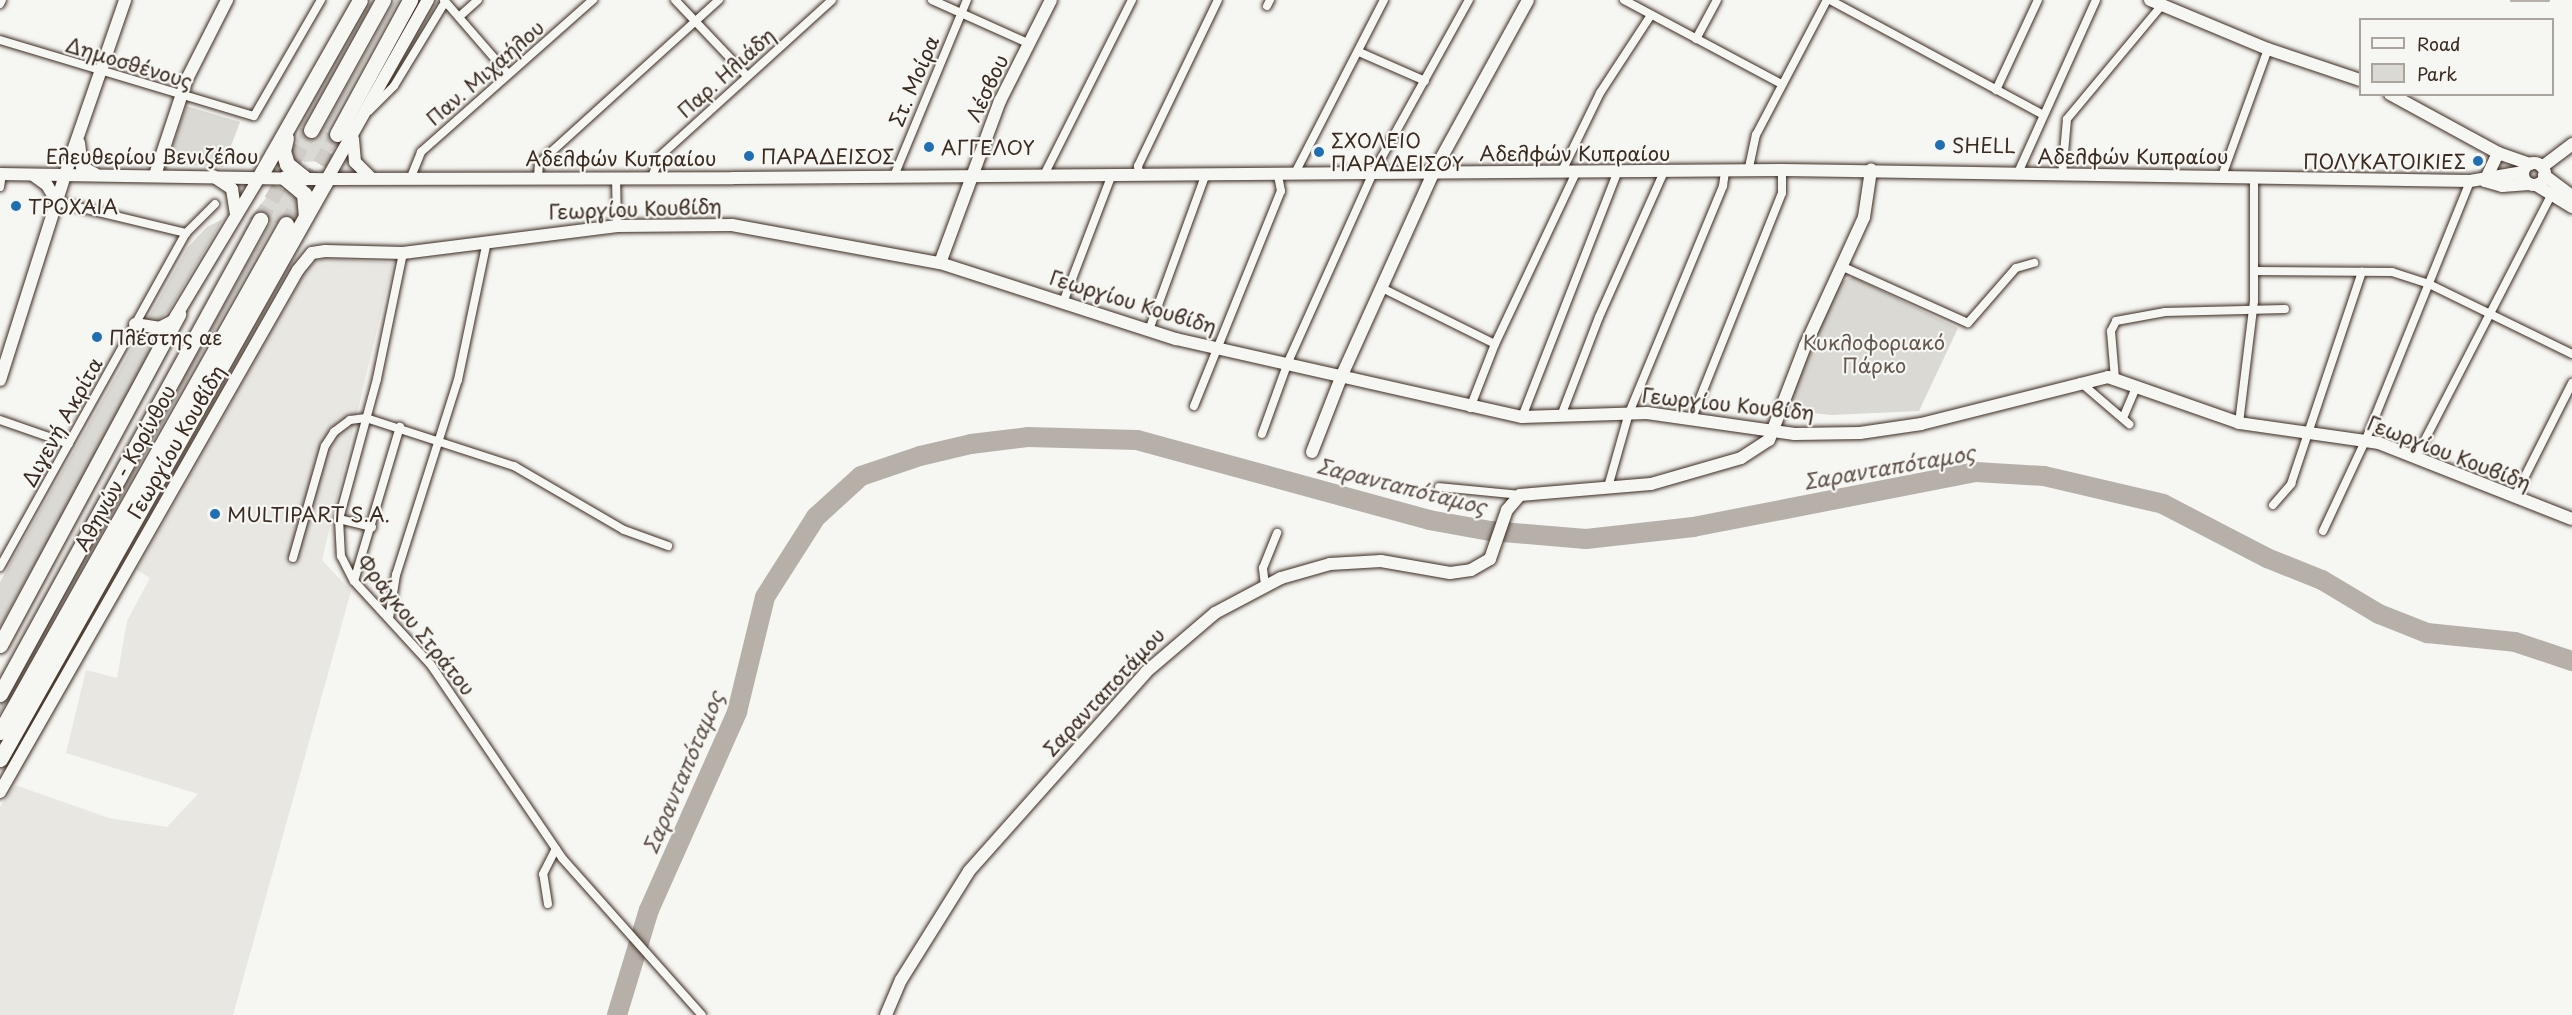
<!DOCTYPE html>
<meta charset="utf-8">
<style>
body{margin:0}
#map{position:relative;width:2572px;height:1015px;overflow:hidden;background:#f6f6f2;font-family:"Playpen Sans",sans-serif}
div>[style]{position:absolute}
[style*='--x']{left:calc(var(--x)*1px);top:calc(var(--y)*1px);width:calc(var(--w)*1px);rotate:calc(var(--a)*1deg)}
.built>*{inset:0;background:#e8e7e2}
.green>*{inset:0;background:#dad9d3}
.stream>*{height:3px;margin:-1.5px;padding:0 1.5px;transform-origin:1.5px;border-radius:1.5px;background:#b6b0a9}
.river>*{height:20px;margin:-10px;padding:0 10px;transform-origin:10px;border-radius:10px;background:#b6b0a9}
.highway-tunnel>*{height:15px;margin-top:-7.5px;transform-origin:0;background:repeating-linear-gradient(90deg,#d1cdc8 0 15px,transparent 0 23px)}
.roads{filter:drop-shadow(0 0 2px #3b2a1e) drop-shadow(0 0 2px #3b2a1e)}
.street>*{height:8px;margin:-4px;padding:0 4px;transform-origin:4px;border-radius:4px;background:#f6f6f2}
.secondary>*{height:12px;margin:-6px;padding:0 6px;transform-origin:6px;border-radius:6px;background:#f6f6f2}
.secondary>.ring{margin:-6px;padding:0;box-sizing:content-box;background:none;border:12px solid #f6f6f2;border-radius:50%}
.highway>*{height:15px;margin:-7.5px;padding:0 7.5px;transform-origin:7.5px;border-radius:7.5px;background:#f6f6f2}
.dots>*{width:16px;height:16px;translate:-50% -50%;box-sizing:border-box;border:3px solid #f6f6f2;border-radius:50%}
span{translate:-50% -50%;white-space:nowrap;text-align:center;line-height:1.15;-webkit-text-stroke:4.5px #f6f6f2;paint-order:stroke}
.street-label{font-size:20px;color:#3b2a1e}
.poi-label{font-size:20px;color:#3b2a1e}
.left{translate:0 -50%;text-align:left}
.right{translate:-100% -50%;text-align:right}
.park-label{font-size:20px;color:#63564b}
.water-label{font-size:21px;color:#605248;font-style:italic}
.legend{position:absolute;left:2359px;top:18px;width:195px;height:78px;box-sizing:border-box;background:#f6f6f2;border:2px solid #aba49d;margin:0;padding:8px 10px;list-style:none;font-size:18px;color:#3b2a1e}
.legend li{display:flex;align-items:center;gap:12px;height:30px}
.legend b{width:30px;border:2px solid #aba49d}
</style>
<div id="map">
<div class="built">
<i style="clip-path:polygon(324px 258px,393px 263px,322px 560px,351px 591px,233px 1015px,0 1015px,0 807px,15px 785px,109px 818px,167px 827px,198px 794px,66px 753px,86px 670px,117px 678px,127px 621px,150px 578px,137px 570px,309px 266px)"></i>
</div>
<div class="green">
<i style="clip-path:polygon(395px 0,399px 0,326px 132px,347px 136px,321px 161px,304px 162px,295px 150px,300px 128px,322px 131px)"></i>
<i style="clip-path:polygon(186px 106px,240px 122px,223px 167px,166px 164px)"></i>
<i style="clip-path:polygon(286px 188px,301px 198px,297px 226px,275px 223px,0 713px,0 705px,271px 222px,249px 219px,266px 198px)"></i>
<i style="clip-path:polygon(223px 219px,168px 312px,157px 321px,147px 320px,188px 247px,207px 227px)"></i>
<i style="clip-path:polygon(1853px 277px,1958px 328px,1919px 411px,1831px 415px,1803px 412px,1794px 407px,1791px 393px,1840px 282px)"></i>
<i style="clip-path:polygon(145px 332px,163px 332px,0 627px,0 582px,138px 337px)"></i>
</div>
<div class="stream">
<i style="--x:2511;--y:0;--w:37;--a:0"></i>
</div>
<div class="river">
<i style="--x:617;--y:1015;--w:110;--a:-73.1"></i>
<i style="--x:649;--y:910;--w:217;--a:-66"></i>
<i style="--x:737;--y:712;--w:118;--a:-76.3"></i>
<i style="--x:765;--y:597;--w:95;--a:-57.5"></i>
<i style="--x:816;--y:517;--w:61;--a:-42.3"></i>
<i style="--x:861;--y:476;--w:62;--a:-18.7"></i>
<i style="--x:920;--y:456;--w:52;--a:-13.2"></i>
<i style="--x:971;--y:444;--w:57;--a:-7"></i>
<i style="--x:1028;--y:437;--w:109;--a:1.6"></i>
<i style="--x:1137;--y:440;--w:303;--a:15.3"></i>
<i style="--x:1429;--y:520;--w:63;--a:10.1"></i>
<i style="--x:1491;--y:531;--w:95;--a:4.8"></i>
<i style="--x:1586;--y:539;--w:108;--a:-6.4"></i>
<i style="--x:1693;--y:527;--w:288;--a:-11"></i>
<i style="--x:1976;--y:472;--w:68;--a:3.4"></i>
<i style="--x:2044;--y:476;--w:122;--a:13.2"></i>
<i style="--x:2163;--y:504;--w:117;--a:27.4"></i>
<i style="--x:2267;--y:558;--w:59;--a:21.8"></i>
<i style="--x:2322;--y:580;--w:66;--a:30.8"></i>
<i style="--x:2379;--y:614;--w:52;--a:21.6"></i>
<i style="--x:2427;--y:633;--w:88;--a:5.8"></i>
<i style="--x:2515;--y:642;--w:60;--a:18.4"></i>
</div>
<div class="highway-tunnel">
<i style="--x:260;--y:220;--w:103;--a:-60.5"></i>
<i style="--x:286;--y:224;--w:103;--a:-60.5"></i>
</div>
<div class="roads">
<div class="street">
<i style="--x:444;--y:0;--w:98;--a:49.1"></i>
<i style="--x:675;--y:0;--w:105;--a:46.5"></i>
<i style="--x:932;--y:0;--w:107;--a:24.2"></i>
<i style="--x:1624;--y:0;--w:178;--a:28.1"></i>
<i style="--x:1830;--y:0;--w:241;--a:28.3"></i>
<i style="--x:0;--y:4;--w:4;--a:-63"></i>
<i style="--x:1267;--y:6;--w:7;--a:-63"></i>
<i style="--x:460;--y:16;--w:24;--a:-42"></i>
<i style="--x:1696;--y:39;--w:44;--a:-61.7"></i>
<i style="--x:0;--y:40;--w:265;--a:16.7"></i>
<i style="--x:254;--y:116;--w:134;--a:-60"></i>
<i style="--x:1359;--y:52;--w:72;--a:23.7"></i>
<i style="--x:1996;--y:90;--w:99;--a:-65"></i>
<i style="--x:369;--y:111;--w:35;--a:-45"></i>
<i style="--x:394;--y:86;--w:98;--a:-58.7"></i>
<i style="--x:1748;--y:172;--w:38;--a:-78"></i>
<i style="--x:1756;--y:135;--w:153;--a:-62.3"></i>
<i style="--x:1295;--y:173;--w:195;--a:-62.8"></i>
<i style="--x:1561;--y:173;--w:89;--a:-64"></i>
<i style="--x:1600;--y:93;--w:93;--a:-56.8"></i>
<i style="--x:1044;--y:175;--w:196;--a:-63.3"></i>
<i style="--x:1139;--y:175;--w:9;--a:-96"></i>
<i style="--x:1138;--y:166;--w:184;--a:-64.3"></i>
<i style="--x:2017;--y:175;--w:192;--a:-65.7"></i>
<i style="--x:894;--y:176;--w:191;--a:-67.5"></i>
<i style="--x:2062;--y:176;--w:57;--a:-85"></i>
<i style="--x:2067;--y:119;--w:148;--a:-50.2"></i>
<i style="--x:2222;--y:176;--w:135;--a:-70.1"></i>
<i style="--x:411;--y:177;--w:27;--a:-68"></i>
<i style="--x:421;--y:152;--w:230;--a:-41.5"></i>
<i style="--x:538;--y:177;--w:13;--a:-86"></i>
<i style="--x:539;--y:164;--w:16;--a:-45"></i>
<i style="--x:550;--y:153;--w:228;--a:-42.2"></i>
<i style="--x:616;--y:177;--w:49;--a:88.8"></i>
<i style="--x:652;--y:177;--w:22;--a:-69"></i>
<i style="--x:660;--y:156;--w:232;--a:-42.2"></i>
<i style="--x:0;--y:187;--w:13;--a:-81"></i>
<i style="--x:57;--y:202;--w:133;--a:13.5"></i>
<i style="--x:403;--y:253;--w:129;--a:101.7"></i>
<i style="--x:377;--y:379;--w:145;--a:105.2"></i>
<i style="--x:339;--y:519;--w:37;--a:87"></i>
<i style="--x:341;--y:556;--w:28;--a:63"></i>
<i style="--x:354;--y:581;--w:114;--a:47.5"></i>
<i style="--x:431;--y:665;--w:233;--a:55.8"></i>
<i style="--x:562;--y:858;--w:210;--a:48.3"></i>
<i style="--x:1841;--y:266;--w:139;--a:24.2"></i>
<i style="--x:1968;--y:323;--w:73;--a:-48.9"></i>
<i style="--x:2016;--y:268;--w:19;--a:-16"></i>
<i style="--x:2254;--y:271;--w:138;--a:0.4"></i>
<i style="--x:2392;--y:272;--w:39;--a:18"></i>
<i style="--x:2429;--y:284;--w:159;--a:26.1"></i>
<i style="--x:1382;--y:288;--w:126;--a:26.4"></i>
<i style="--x:1064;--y:300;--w:135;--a:-69.1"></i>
<i style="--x:1149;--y:330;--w:164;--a:-70"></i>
<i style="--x:2115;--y:379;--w:48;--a:-94.8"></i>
<i style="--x:2111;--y:331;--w:11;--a:-63"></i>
<i style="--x:2116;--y:321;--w:50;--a:-10.4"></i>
<i style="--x:2165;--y:312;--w:120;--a:-1.4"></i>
<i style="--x:2080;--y:382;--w:65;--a:40.6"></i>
<i style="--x:1194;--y:406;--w:232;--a:-68"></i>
<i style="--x:1281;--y:191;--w:16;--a:-101"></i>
<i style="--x:1470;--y:408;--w:69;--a:-68.7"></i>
<i style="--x:1495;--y:344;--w:189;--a:-64.7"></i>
<i style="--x:1561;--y:416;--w:106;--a:-69"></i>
<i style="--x:1599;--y:317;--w:159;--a:-65.9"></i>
<i style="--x:1522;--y:417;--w:262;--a:-68.7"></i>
<i style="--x:1692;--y:418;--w:242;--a:-68.2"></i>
<i style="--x:1782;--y:193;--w:23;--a:-90"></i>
<i style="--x:2123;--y:418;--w:34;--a:-67"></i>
<i style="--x:0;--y:420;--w:73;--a:19.2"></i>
<i style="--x:2239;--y:423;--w:123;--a:-83"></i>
<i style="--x:2254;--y:301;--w:125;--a:-90"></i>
<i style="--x:1262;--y:434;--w:77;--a:-70.1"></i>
<i style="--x:1288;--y:362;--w:207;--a:-65.8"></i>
<i style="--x:1373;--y:173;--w:198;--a:-61"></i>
<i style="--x:2416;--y:457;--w:294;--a:-62.7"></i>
<i style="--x:1439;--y:487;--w:81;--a:5.6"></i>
<i style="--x:1608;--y:487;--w:77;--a:-74.2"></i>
<i style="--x:1629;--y:413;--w:246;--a:-67.5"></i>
<i style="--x:1723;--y:186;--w:15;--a:-82"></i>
<i style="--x:2514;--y:498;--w:129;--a:-63.2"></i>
<i style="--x:2273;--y:505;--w:28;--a:-49"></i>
<i style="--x:2291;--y:484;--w:224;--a:-71.5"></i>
<i style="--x:339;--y:519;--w:34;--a:14"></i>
<i style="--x:2323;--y:531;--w:102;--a:-64.9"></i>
<i style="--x:2366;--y:439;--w:278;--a:-68"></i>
<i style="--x:293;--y:558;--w:116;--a:-74.1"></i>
<i style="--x:325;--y:446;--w:17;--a:-57"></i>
<i style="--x:334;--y:432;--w:20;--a:-37"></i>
<i style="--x:350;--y:420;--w:16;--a:-7"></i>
<i style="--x:366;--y:418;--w:156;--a:18"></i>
<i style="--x:514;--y:466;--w:127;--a:30.2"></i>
<i style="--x:624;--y:530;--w:47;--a:20"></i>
<i style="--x:0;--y:567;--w:382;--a:-60.9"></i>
<i style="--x:186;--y:233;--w:41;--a:-45"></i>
<i style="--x:354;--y:581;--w:161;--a:-73.4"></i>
<i style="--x:1265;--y:585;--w:17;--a:-97"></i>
<i style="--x:1263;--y:568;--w:38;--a:-68"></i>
<i style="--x:389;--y:618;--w:44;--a:-80.8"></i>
<i style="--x:396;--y:575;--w:205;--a:-72.4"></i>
<i style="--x:458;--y:380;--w:142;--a:-78.2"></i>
<i style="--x:548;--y:904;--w:30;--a:-99"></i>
<i style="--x:543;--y:874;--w:28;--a:-63"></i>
</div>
<div class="secondary">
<i style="--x:2150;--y:0;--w:128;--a:22.6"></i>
<i style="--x:2268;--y:49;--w:97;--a:18.6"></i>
<i style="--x:2390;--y:94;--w:123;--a:28.6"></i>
<i style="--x:2498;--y:153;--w:34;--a:19"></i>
<i style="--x:353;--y:139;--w:23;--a:85"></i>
<i style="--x:355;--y:162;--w:23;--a:45"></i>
<i style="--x:79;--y:143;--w:24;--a:83"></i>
<i style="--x:82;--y:167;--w:15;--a:28"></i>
<i class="ring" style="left:2523px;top:163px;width:10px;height:10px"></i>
<i style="--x:2542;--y:167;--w:38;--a:-37"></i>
<i style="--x:0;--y:174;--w:327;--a:0.9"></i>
<i style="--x:327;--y:179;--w:406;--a:-0.1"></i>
<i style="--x:733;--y:178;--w:1049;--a:-0.44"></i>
<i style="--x:1782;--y:170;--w:688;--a:0.92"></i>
<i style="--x:2470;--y:181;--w:54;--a:-9.6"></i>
<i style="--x:33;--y:175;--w:17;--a:36"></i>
<i style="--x:47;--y:185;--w:20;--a:60"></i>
<i style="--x:155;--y:175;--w:101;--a:-71.6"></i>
<i style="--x:187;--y:79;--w:89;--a:-63.1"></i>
<i style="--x:2544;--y:175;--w:35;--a:37"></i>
<i style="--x:213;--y:176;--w:23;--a:34"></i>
<i style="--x:232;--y:189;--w:24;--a:81"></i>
<i style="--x:327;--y:179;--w:206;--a:-60.6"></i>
<i style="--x:2485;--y:181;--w:18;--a:16"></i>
<i style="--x:2502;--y:186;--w:27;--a:-4"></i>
<i style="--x:2485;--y:181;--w:31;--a:-65"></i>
<i style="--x:2536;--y:185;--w:42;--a:31.4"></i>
<i style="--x:940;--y:263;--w:173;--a:-69.7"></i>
<i style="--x:1000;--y:101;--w:113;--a:-63.2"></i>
<i style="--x:135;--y:324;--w:24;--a:9"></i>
<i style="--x:159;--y:328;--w:16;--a:-27"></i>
<i style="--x:173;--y:321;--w:169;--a:-59"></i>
<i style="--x:0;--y:380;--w:225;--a:-72.4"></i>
<i style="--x:68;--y:165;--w:175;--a:-70.9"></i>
<i style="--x:1312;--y:452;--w:83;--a:-68.7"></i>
<i style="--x:1342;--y:375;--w:222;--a:-65.7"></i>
<i style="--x:1433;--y:173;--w:197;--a:-61.2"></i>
<i style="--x:0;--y:792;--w:601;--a:-60.28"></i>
<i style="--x:298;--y:270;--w:22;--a:-51"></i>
<i style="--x:312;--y:253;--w:13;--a:-9"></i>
<i style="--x:325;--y:251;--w:78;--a:1.5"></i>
<i style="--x:403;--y:253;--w:216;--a:-7.2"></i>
<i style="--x:617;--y:226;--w:115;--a:-0.5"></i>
<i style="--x:732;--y:225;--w:211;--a:10.4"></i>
<i style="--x:940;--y:263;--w:248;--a:17.9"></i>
<i style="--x:1176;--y:339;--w:355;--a:12.7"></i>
<i style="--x:1522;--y:417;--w:125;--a:-1.8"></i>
<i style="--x:1647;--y:413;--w:149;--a:8.1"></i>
<i style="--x:1795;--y:434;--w:65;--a:-0.9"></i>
<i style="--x:1860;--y:433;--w:62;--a:-8.4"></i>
<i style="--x:1921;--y:424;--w:193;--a:-14.1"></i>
<i style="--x:2108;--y:377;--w:139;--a:19.3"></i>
<i style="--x:2239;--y:423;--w:141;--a:8.1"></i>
<i style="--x:2379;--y:443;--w:207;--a:21.5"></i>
<i style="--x:886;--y:1015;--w:38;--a:-67"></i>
<i style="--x:901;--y:980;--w:128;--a:-58"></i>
<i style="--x:969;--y:871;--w:266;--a:-48.3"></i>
<i style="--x:1146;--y:672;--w:91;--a:-40.5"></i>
<i style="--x:1215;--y:613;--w:75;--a:-27.9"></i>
<i style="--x:1281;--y:578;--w:51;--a:-15.9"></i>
<i style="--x:1330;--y:564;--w:51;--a:-3.4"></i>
<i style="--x:1381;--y:561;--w:70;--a:9.9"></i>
<i style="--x:1450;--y:573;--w:21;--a:-8"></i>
<i style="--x:1471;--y:570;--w:22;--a:-30"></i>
<i style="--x:1490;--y:559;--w:52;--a:-70.9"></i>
<i style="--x:1507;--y:510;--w:20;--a:-49"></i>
<i style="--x:1520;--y:495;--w:131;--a:-4.8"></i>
<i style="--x:1651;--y:484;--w:94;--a:-16.1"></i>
<i style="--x:1741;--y:458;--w:33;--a:-33"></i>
<i style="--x:1769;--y:440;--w:101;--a:-69"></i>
<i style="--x:1805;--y:346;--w:142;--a:-65.4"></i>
<i style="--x:1864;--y:217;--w:48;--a:-81.5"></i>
</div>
<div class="highway">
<i style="--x:311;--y:130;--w:149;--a:-61"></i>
<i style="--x:337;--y:134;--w:153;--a:-61.4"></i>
<i style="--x:286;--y:138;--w:13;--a:103"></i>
<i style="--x:283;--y:151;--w:14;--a:73"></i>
<i style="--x:287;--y:164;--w:22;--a:39"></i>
<i style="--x:260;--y:176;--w:202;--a:-60.4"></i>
<i style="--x:285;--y:178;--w:25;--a:40"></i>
<i style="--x:304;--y:194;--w:21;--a:85"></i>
<i style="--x:0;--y:645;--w:376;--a:-61.7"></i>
<i style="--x:0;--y:694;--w:541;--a:-61.25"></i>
<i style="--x:0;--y:732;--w:583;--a:-60.62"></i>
<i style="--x:0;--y:759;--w:666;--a:-60.59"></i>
</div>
</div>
<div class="dots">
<i style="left:1940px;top:145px;background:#1f6fb2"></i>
<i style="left:929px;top:147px;background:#1f6fb2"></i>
<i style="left:1319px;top:152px;background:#1f6fb2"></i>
<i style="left:749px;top:156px;background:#1f6fb2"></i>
<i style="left:2478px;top:161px;background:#1f6fb2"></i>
<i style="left:16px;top:206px;background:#1f6fb2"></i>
<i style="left:97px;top:337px;background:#1f6fb2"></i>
<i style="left:215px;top:514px;background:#1f6fb2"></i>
</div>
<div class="street-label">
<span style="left:129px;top:63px;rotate:17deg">Δημοσθένους</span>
<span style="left:485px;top:73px;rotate:-41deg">Παν. Μιχαήλου</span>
<span style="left:726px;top:73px;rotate:-42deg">Παρ. Ηλιάδη</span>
<span style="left:914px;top:81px;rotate:-67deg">Στ. Μοίρα</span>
<span style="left:987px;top:88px;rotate:-65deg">Λέσβου</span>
<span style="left:1575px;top:153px">Αδελφών Κυπραίου</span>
<span style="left:152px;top:156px">Ελευθερίου Βενιζέλου</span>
<span style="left:2133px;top:156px">Αδελφών Κυπραίου</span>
<span style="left:621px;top:158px">Αδελφών Κυπραίου</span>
<span style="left:635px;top:209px;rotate:-2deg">Γεωργίου Κουβίδη</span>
<span style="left:1133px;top:302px;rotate:17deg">Γεωργίου Κουβίδη</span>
<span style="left:1728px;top:404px;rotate:6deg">Γεωργίου Κουβίδη</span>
<span style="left:62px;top:422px;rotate:-61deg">Διγενή Ακρίτα</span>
<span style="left:176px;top:442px;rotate:-60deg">Γεωργίου Κουβίδη</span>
<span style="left:2449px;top:453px;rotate:21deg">Γεωργίου Κουβίδη</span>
<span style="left:125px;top:468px;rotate:-61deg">Αθηνών - Κορίνθου</span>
<span style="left:416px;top:625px;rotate:51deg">Φράγκου Στράτου</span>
<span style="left:1104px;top:692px;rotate:-47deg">Σαρανταποτάμου</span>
</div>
<div class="poi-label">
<span class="left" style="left:1331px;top:152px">ΣΧΟΛΕΙΟ<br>ΠΑΡΑΔΕΙΣΟΥ</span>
<span class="left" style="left:1952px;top:145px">SHELL</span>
<span class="left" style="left:941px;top:147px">ΑΓΓΕΛΟΥ</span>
<span class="left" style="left:761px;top:156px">ΠΑΡΑΔΕΙΣΟΣ</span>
<span class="right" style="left:2466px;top:161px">ΠΟΛΥΚΑΤΟΙΚΙΕΣ</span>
<span class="left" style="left:28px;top:206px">ΤΡΟΧΑΙΑ</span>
<span class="left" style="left:109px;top:337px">Πλέστης αε</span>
<span class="left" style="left:227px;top:514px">MULTIPART S.A.</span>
</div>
<div class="park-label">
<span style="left:1874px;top:354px">Κυκλοφοριακό<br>Πάρκο</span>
</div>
<div class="water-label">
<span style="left:1889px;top:466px;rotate:-10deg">Σαρανταπόταμος</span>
<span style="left:1402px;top:485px;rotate:14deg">Σαρανταπόταμος</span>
<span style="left:682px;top:772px;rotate:-67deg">Σαρανταπόταμος</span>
</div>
<ul class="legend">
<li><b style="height:8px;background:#f6f6f2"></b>Road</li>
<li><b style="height:16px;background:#dad9d3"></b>Park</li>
</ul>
</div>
